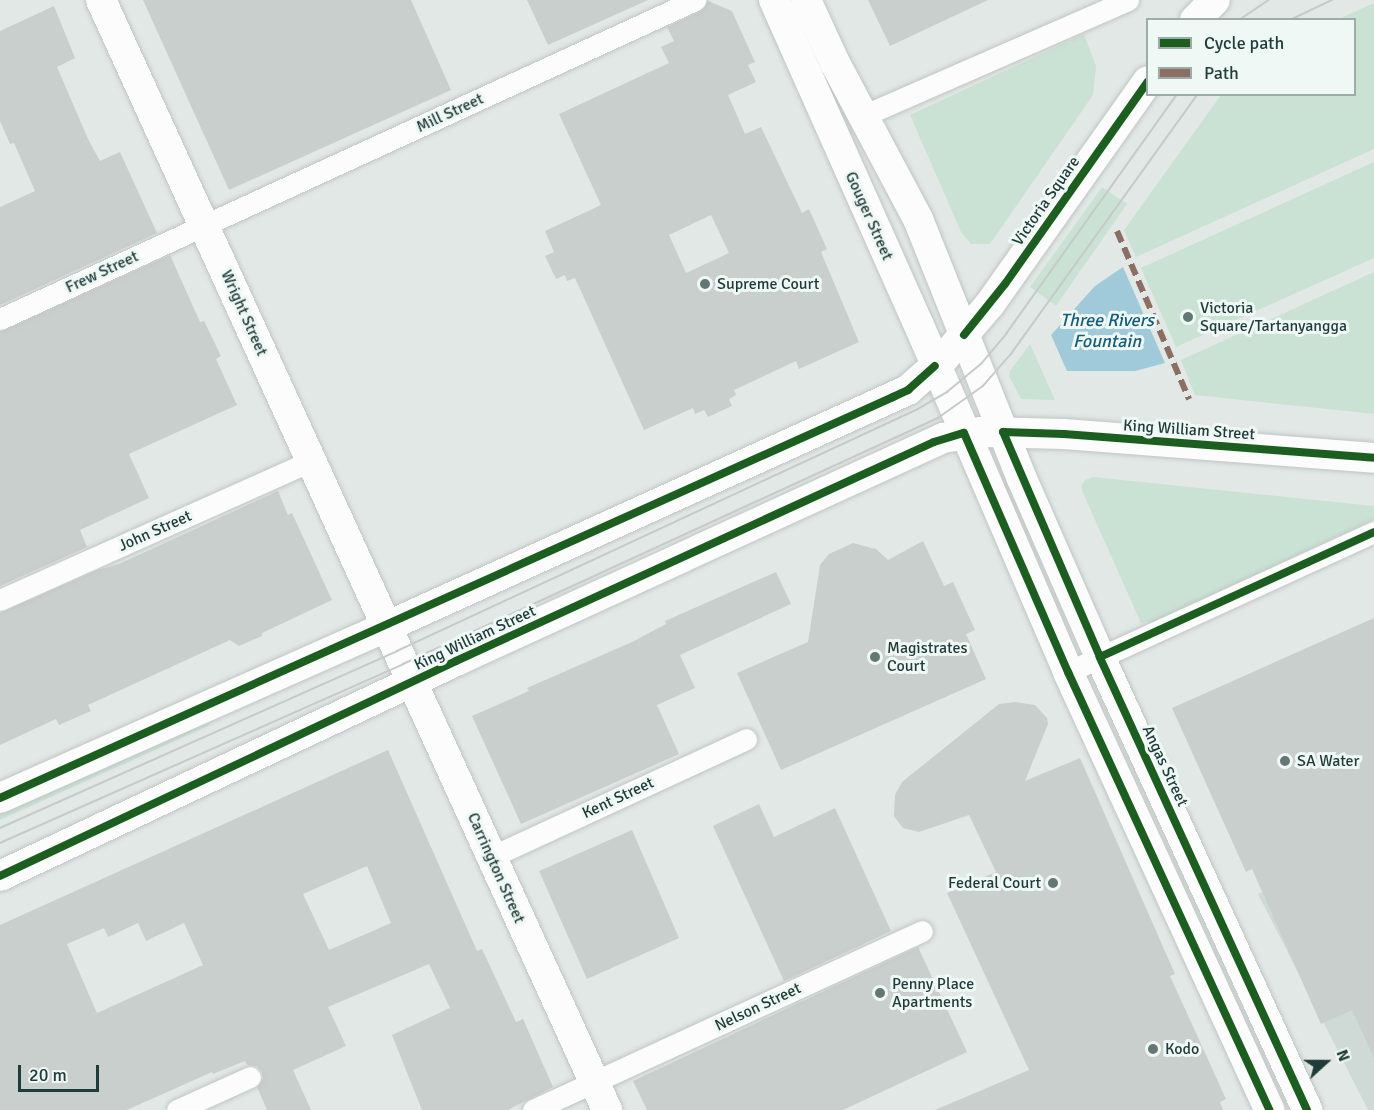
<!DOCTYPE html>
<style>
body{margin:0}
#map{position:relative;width:1374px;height:1110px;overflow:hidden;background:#e2e8e6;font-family:Signika,sans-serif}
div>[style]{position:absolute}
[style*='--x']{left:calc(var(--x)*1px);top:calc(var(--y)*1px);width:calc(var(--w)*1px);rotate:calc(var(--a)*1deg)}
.built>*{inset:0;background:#cfdad7}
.green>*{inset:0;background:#cae2d4}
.water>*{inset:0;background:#a0cada}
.building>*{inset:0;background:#c9cfcd}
.roads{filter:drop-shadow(0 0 2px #bfc5c3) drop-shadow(0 0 2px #bfc5c3)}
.street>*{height:21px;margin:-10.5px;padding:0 10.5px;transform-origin:10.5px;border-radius:10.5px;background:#fbfcfb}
.secondary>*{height:30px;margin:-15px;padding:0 15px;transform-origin:15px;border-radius:15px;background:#fbfcfb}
.tram>*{height:1.5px;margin:-0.75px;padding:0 0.75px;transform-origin:0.75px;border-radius:0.75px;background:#c6cac9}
.quiet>*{height:6px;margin-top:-3px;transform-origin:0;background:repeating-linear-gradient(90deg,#8d6e63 0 12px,transparent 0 18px)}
.cycleway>*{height:8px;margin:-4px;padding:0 4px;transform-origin:4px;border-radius:4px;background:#1b5e20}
.dots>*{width:16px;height:16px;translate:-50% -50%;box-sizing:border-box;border:3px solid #eff8f5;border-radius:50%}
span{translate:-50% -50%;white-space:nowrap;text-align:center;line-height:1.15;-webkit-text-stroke:6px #eff8f5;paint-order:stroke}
.street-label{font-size:16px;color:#1f3c38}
.poi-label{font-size:16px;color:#1f3c38}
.left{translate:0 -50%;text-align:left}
.right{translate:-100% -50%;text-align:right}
.water-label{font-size:18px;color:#155e7c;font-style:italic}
.legend{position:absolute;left:1146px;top:18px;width:210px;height:78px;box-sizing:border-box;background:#eff8f5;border:2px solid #9cada9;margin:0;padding:8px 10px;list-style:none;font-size:18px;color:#1f3c38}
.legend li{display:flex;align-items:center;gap:12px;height:30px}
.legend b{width:30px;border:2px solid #9cada9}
.north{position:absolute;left:1296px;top:1032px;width:60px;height:60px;-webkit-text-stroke:4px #eff8f5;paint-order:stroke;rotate:69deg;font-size:16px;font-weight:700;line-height:24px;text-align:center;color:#1f3c38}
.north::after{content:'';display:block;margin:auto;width:21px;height:27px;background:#1f3c38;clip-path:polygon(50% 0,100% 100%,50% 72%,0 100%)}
.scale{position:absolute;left:18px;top:1065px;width:81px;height:27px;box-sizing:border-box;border:3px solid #1f3c38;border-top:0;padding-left:8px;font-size:18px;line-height:21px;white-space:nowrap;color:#1f3c38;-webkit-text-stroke:4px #eff8f5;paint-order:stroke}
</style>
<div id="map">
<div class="built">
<i style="clip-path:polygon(1374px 843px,1374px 1110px,1368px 1110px,1258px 894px)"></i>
</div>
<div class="green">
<i style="clip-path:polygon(1374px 3px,1374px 149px,1136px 257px,1124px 230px,1221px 95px,1354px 94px,1354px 20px,1339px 19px)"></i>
<i style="clip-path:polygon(1084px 34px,1096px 66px,1093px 95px,990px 244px,971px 244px,961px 232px,910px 115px)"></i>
<i style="clip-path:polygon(1374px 162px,1374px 258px,1176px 347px,1141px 268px)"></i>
<i style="clip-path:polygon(1102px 187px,1127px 204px,1056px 306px,1030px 287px)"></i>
<i style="clip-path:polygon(1374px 272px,1374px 414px,1195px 395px,1181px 360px)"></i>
<i style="clip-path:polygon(1030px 344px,1055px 400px,1021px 399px,1009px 376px,1010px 371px)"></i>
<i style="clip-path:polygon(1093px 477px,1374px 506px,1374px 519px,1156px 621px,1141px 623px,1083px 493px,1081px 486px,1085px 480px)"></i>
<i style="clip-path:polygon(208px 722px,210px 725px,0 820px,0 812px)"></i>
</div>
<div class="water">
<i style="clip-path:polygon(1123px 267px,1165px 363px,1135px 371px,1067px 371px,1051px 335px,1095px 286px)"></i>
</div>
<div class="building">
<i style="clip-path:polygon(143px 0,411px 0,451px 90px,229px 190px)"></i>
<i style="clip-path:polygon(527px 0,648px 0,548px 45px)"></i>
<i style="clip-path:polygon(868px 0,988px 0,890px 46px)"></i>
<i style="clip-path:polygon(evenodd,708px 1px,732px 11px,755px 62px,748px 65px,756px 82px,728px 95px,745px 134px,761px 127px,802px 213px,809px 209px,827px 249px,821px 252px,859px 342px,799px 369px,796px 361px,734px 390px,736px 395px,729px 399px,732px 406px,708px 417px,704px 410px,695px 414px,693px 408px,644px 430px,575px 278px,567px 281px,565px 275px,556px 279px,545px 256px,554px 252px,545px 231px,601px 205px,559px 114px,669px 63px,661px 47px,674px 41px,667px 27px,701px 11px,708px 1px,711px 215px,729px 253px,686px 273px,669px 235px,711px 215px)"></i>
<i style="clip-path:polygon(54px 6px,75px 58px,57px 67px,89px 141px,100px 161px,120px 152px,157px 233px,0 305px,0 207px,35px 191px,14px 143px,10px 144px,0 121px,0 31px)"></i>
<i style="clip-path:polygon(170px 255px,200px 322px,204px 321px,221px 356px,216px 359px,237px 405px,129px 454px,149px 498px,80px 530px,87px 547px,0 586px,0 332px)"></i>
<i style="clip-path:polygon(278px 491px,288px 515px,292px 513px,332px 600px,262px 633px,262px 636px,239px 646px,230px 640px,88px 705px,91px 711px,59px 725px,56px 719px,0 745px,0 613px,98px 570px,119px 564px)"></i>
<i style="clip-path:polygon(923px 541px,944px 586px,953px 582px,975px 630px,966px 634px,986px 679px,781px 770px,737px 673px,808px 642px,820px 565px,829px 554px,853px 543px,876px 549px,888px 560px)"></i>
<i style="clip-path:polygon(776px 572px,791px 604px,680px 655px,695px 688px,657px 705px,679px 754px,521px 824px,472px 716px,529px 691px,527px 688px,632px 642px,666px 624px,665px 621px)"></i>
<i style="clip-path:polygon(1374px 618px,1374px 1058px,1352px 1010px,1321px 1024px,1252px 869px,1246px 872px,1172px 708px)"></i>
<i style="clip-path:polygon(1015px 702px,1035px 705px,1047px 718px,1048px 724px,1025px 781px,1080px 758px,1175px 974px,1170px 976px,1226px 1099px,1220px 1102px,1223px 1110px,935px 1110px,1029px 1070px,947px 893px,996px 872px,969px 815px,919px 832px,903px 828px,894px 816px,895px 795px,902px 782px,999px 704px)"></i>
<i style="clip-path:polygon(evenodd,388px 750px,477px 951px,482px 949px,516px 1022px,523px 1019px,553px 1087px,508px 1110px,422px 1110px,392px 1035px,450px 1008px,429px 964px,328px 1007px,346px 1046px,293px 1070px,311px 1110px,267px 1110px,257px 1087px,263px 1079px,262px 1072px,257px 1066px,247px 1065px,245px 1061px,213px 1074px,212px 1072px,127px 1110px,0 1110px,0 925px,388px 750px,367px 866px,391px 923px,329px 950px,303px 894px,367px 866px,388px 750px,138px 923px,146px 941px,184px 923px,203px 965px,97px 1013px,67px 944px,104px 928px,108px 937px,138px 923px)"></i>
<i style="clip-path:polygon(759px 804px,774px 837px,835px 808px,891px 931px,784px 981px,713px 826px)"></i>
<i style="clip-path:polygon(632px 830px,679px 938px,587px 979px,539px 871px)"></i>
<i style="clip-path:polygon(918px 947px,967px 1052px,843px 1110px,647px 1110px,633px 1081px)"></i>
</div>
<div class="roads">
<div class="street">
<i style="--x:865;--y:115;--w:287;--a:-23.6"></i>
<i style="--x:0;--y:319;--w:765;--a:-24.65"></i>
<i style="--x:0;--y:600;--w:341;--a:-24.1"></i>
<i style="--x:1068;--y:672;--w:337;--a:-24.6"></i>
<i style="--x:491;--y:857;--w:281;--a:-24.8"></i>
<i style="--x:177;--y:1110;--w:80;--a:-24.3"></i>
<i style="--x:533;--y:1110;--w:428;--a:-24.7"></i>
</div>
<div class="secondary">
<i style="--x:101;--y:0;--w:1220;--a:65.49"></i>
<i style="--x:774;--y:0;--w:354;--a:66"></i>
<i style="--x:918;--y:323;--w:380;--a:66.7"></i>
<i style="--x:1068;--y:672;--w:482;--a:65.3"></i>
<i style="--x:806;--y:0;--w:69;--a:65.3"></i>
<i style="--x:835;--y:63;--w:177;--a:62"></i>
<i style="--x:918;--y:219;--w:280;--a:68.2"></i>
<i style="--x:1022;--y:479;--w:194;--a:66.3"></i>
<i style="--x:1100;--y:657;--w:498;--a:65.4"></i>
<i style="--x:1195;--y:20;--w:28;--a:-45"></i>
<i style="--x:0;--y:798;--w:422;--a:-23.9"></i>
<i style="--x:386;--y:627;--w:573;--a:-24.42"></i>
<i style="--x:908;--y:390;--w:48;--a:-41.6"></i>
<i style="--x:944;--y:358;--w:71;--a:-49.6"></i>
<i style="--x:990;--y:304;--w:273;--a:-54.7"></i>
<i style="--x:0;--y:876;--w:504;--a:-25.24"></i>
<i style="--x:456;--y:661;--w:536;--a:-24.6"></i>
<i style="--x:943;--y:438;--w:39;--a:-9"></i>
<i style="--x:982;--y:432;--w:82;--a:1.4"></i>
<i style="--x:1064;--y:434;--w:311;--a:4.4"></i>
</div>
</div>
<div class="tram">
<i style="--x:1239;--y:20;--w:36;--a:-34"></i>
<i style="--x:1290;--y:20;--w:47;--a:-25.5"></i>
<i style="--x:0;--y:828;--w:435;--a:-24"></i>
<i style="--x:397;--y:651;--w:574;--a:-24.91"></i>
<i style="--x:918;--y:409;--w:34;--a:-30"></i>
<i style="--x:947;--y:392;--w:45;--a:-39.6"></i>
<i style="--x:982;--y:363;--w:38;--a:-50"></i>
<i style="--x:1006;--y:334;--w:295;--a:-54.5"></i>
<i style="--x:0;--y:843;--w:441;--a:-23.9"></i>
<i style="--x:403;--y:664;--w:589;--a:-24.69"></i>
<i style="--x:938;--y:418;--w:55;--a:-35.4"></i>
<i style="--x:983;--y:386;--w:43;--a:-48.8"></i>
<i style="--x:1011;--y:354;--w:320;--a:-54.3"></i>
</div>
<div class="quiet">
<i style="--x:1117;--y:231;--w:183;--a:66.8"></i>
</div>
<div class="cycleway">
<i style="--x:964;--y:335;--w:65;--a:-51.2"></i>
<i style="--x:1005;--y:284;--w:248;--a:-54.8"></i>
<i style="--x:1100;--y:657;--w:301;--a:-24.5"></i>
<i style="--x:0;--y:798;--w:979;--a:-24.18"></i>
<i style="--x:893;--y:397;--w:17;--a:-25"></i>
<i style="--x:908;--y:390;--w:36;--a:-42"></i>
<i style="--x:0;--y:876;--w:504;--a:-25.24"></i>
<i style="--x:456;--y:661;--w:526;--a:-24.62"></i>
<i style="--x:934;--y:442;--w:31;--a:-17"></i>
<i style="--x:964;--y:433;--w:261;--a:66.5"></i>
<i style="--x:1068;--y:672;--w:482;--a:65.3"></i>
<i style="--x:1307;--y:1110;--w:498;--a:-114.6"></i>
<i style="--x:1100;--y:657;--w:245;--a:-113.3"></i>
<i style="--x:1003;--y:432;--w:61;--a:1.9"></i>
<i style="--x:1064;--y:434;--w:311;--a:4.4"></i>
</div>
<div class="dots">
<i style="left:705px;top:284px;background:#637875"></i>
<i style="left:1188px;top:317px;background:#637875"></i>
<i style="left:875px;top:657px;background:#637875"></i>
<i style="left:1285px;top:761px;background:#637875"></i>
<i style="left:1053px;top:883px;background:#637875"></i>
<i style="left:880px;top:993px;background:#637875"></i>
<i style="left:1153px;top:1049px;background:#637875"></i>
</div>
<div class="street-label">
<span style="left:450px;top:113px;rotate:-25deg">Mill Street</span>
<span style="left:1046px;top:201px;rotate:-55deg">Victoria Square</span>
<span style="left:869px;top:216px;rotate:66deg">Gouger Street</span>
<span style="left:102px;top:272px;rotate:-25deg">Frew Street</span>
<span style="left:244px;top:313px;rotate:66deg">Wright Street</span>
<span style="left:1189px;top:430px;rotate:4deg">King William Street</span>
<span style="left:155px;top:531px;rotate:-24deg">John Street</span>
<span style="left:475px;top:638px;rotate:-25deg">King William Street</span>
<span style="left:1165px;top:766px;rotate:65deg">Angas Street</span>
<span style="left:618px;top:798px;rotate:-25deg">Kent Street</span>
<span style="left:496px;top:868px;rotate:66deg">Carrington Street</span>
<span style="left:758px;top:1007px;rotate:-25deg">Nelson Street</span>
</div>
<div class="poi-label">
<span class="left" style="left:717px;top:284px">Supreme Court</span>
<span class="left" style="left:1200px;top:317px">Victoria<br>Square/Tartanyangga</span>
<span class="left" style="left:887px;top:657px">Magistrates<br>Court</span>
<span class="left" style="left:1297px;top:761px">SA Water</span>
<span class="right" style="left:1041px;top:883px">Federal Court</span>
<span class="left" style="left:892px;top:993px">Penny Place<br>Apartments</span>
<span class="left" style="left:1165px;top:1049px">Kodo</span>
</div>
<div class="water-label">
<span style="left:1107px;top:331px">Three Rivers<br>Fountain</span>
</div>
<ul class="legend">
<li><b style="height:8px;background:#1b5e20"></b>Cycle path</li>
<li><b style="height:8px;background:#8d6e63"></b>Path</li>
</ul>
<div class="north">N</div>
<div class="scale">20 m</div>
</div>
